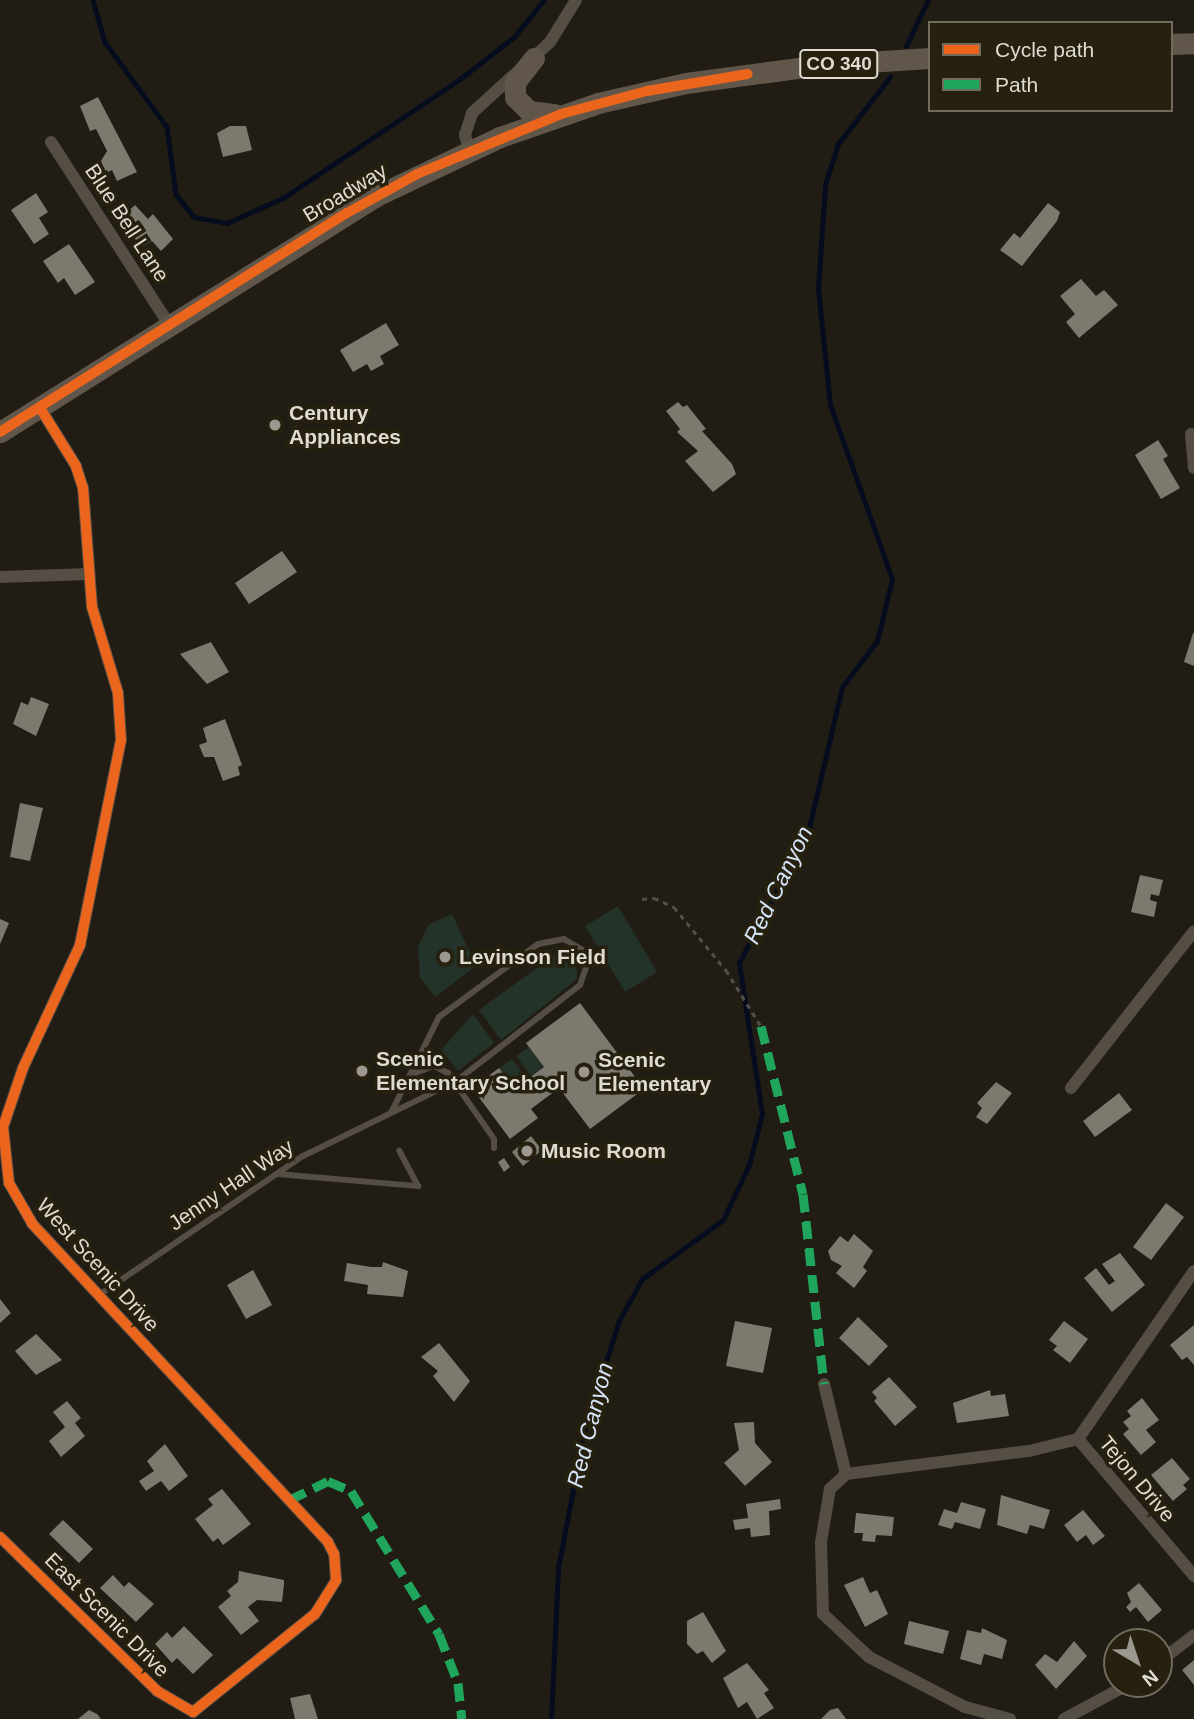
<!DOCTYPE html>
<style>
body{margin:0}
#map{position:relative;width:1194px;height:1719px;overflow:hidden;background:#211d14;font-family:Arial,sans-serif}
div>[style]{position:absolute}
[style*='--x']{left:calc(var(--x)*1px);top:calc(var(--y)*1px);width:calc(var(--w)*1px);rotate:calc(var(--a)*1deg)}
.green>*{inset:0;background:#243329}
.stream>*{height:4.5px;margin:-2.25px;padding:0 2.25px;transform-origin:2.25px;border-radius:2.25px;background:#040c1e}
.building>*{inset:0;background:#7d796e}
.path>*{height:2.5px;margin-top:-1.25px;transform-origin:0;background:repeating-linear-gradient(90deg,#544f48 0 5px,transparent 0 10px)}
.service>*{height:6px;margin:-3px;padding:0 3px;transform-origin:3px;border-radius:3px;background:#554e45}
.minor>*{height:12px;margin:-6px;padding:0 6px;transform-origin:6px;border-radius:6px;background:#554e45}
.primary>*{height:21px;margin:-10.5px;padding:0 10.5px;transform-origin:10.5px;border-radius:10.5px;background:#61564a}
.quiet>*{height:9px;margin-top:-4.5px;transform-origin:0;background:repeating-linear-gradient(90deg,#20a55d 0 18px,transparent 0 27px)}
.cycleway>*{height:10px;margin:-5px;padding:0 5px;transform-origin:5px;border-radius:5px;background:#eb651d}
.dots>*{width:19px;height:19px;translate:-50% -50%;box-sizing:border-box;border:4px solid #26200f;border-radius:50%}
span{translate:-50% -50%;white-space:nowrap;text-align:center;line-height:1.15;-webkit-text-stroke:7px #26200f;paint-order:stroke}
.shield-label span{padding:2px 5px;background:#26200f;border:2px solid;border-radius:5px;-webkit-text-stroke-width:0}
.shield-label{font-size:19px;color:#dfdbd1;font-weight:700}
.street-label{font-size:21px;color:#dfdbd1}
.poi-label{font-size:21px;color:#dfdbd1;font-weight:700}
.left{translate:0 -50%;text-align:left}
.water-label{font-size:23px;color:#d6e4f8;font-style:italic}
.legend{position:absolute;left:928px;top:21px;width:245px;height:91px;box-sizing:border-box;background:#26200f;border:2px solid #706b5d;margin:0;padding:9px 12px;list-style:none;font-size:21px;color:#dfdbd1}
.legend li{display:flex;align-items:center;gap:14px;height:35px}
.legend b{width:35px;border:2px solid #706b5d}
.north{position:absolute;left:1103px;top:1628px;width:70px;height:70px;box-sizing:border-box;background:#26200f;border:2px solid #706b5d;border-radius:50%;rotate:141deg;font-size:19px;font-weight:700;line-height:28px;text-align:center;color:#dfdbd1}
.north::after{content:'';display:block;margin:auto;width:24px;height:32px;background:#9c988f;clip-path:polygon(50% 0,100% 100%,50% 72%,0 100%)}
</style>
<div id="map">
<div class="green">
<i style="clip-path:polygon(618px 906px,657px 972px,625px 992px,585px 926px)"></i>
<i style="clip-path:polygon(452px 914px,476px 966px,435px 997px,420px 977px,418px 947px,428px 925px)"></i>
<i style="clip-path:polygon(563px 949px,576px 956px,577px 979px,501px 1040px,479px 1010px)"></i>
<i style="clip-path:polygon(473px 1014px,494px 1043px,458px 1071px,441px 1050px)"></i>
<i style="clip-path:polygon(529px 1047px,544px 1067px,531px 1076px,516px 1056px)"></i>
<i style="clip-path:polygon(512px 1059px,527px 1079px,514px 1089px,499px 1068px)"></i>
</div>
<div class="stream">
<i style="--x:93;--y:0;--w:44;--a:74.1"></i>
<i style="--x:105;--y:42;--w:105;--a:53.9"></i>
<i style="--x:167;--y:127;--w:68;--a:82.3"></i>
<i style="--x:176;--y:194;--w:29;--a:52"></i>
<i style="--x:194;--y:217;--w:34;--a:10"></i>
<i style="--x:227;--y:223;--w:61;--a:-24.1"></i>
<i style="--x:283;--y:198;--w:213;--a:-33.9"></i>
<i style="--x:460;--y:79;--w:68;--a:-37.9"></i>
<i style="--x:514;--y:37;--w:48;--a:-51"></i>
<i style="--x:906;--y:46;--w:51;--a:-64.4"></i>
<i style="--x:551;--y:1719;--w:151;--a:-87.3"></i>
<i style="--x:558;--y:1568;--w:143;--a:-79.1"></i>
<i style="--x:585;--y:1428;--w:112;--a:-72.4"></i>
<i style="--x:619;--y:1321;--w:48;--a:-61.3"></i>
<i style="--x:642;--y:1279;--w:100;--a:-36.1"></i>
<i style="--x:723;--y:1220;--w:61;--a:-64.7"></i>
<i style="--x:749;--y:1165;--w:53;--a:-75.7"></i>
<i style="--x:762;--y:1114;--w:153;--a:-98.7"></i>
<i style="--x:739;--y:963;--w:152;--a:-62.6"></i>
<i style="--x:809;--y:828;--w:145;--a:-76.8"></i>
<i style="--x:842;--y:687;--w:58;--a:-52.7"></i>
<i style="--x:877;--y:641;--w:64;--a:-76.4"></i>
<i style="--x:892;--y:579;--w:185;--a:-109.6"></i>
<i style="--x:830;--y:405;--w:117;--a:-95.9"></i>
<i style="--x:818;--y:289;--w:104;--a:-86.1"></i>
<i style="--x:825;--y:185;--w:43;--a:-72.4"></i>
<i style="--x:838;--y:144;--w:85;--a:-52.2"></i>
</div>
<div class="building">
<i style="clip-path:polygon(98px 97px,137px 172px,117px 181px,112px 170px,106px 173px,101px 161px,107px 151px,96px 129px,90px 131px,80px 106px)"></i>
<i style="clip-path:polygon(230px 126px,246px 126px,252px 150px,223px 157px,217px 133px)"></i>
<i style="clip-path:polygon(36px 193px,48px 212px,39px 218px,49px 234px,34px 244px,11px 210px)"></i>
<i style="clip-path:polygon(1048px 203px,1060px 212px,1057px 221px,1022px 266px,1000px 250px,1014px 233px,1020px 238px)"></i>
<i style="clip-path:polygon(135px 205px,148px 219px,153px 214px,173px 239px,161px 251px,152px 241px,142px 247px,119px 220px)"></i>
<i style="clip-path:polygon(69px 244px,95px 282px,75px 295px,64px 278px,58px 283px,43px 261px)"></i>
<i style="clip-path:polygon(1081px 279px,1096px 296px,1104px 290px,1118px 305px,1079px 338px,1066px 322px,1075px 314px,1060px 296px)"></i>
<i style="clip-path:polygon(386px 323px,399px 345px,380px 356px,384px 364px,371px 371px,367px 364px,353px 372px,340px 350px)"></i>
<i style="clip-path:polygon(678px 402px,683px 407px,687px 405px,706px 429px,702px 431px,732px 464px,736px 474px,713px 492px,685px 461px,698px 451px,677px 432px,680px 429px,666px 411px)"></i>
<i style="clip-path:polygon(1158px 440px,1168px 456px,1163px 459px,1180px 488px,1161px 499px,1135px 455px)"></i>
<i style="clip-path:polygon(282px 551px,297px 572px,249px 604px,235px 583px)"></i>
<i style="clip-path:polygon(1193px 633px,1194px 633px,1194px 666px,1184px 662px)"></i>
<i style="clip-path:polygon(211px 642px,229px 672px,207px 684px,180px 654px)"></i>
<i style="clip-path:polygon(31px 697px,49px 704px,36px 736px,13px 724px,21px 702px,28px 705px)"></i>
<i style="clip-path:polygon(225px 719px,242px 765px,238px 767px,240px 775px,223px 781px,214px 757px,204px 757px,199px 745px,207px 742px,203px 728px)"></i>
<i style="clip-path:polygon(20px 803px,43px 808px,30px 861px,10px 857px)"></i>
<i style="clip-path:polygon(1140px 875px,1163px 880px,1159px 896px,1151px 894px,1150px 900px,1157px 902px,1154px 917px,1131px 912px)"></i>
<i style="clip-path:polygon(0 919px,9px 923px,0 944px)"></i>
<i style="clip-path:polygon(580px 1003px,644px 1089px,590px 1129px,559px 1088px,531px 1109px,538px 1118px,510px 1139px,472px 1088px,499px 1068px,514px 1089px,544px 1067px,526px 1043px)"></i>
<i style="clip-path:polygon(996px 1082px,1012px 1093px,987px 1124px,976px 1117px,982px 1108px,977px 1103px)"></i>
<i style="clip-path:polygon(1119px 1093px,1132px 1110px,1095px 1137px,1083px 1121px)"></i>
<i style="clip-path:polygon(531px 1136px,542px 1150px,523px 1166px,512px 1152px)"></i>
<i style="clip-path:polygon(504px 1158px,510px 1167px,504px 1172px,498px 1162px)"></i>
<i style="clip-path:polygon(1166px 1203px,1184px 1217px,1151px 1260px,1133px 1247px)"></i>
<i style="clip-path:polygon(854px 1234px,873px 1251px,863px 1267px,867px 1271px,854px 1288px,836px 1273px,842px 1266px,831px 1260px,828px 1251px,840px 1236px,848px 1242px)"></i>
<i style="clip-path:polygon(1120px 1253px,1145px 1285px,1112px 1312px,1084px 1278px,1096px 1268px,1109px 1285px,1115px 1281px,1102px 1264px)"></i>
<i style="clip-path:polygon(383px 1262px,408px 1271px,403px 1297px,367px 1294px,368px 1285px,344px 1281px,347px 1263px,371px 1267px,382px 1267px)"></i>
<i style="clip-path:polygon(253px 1270px,272px 1305px,246px 1319px,227px 1285px)"></i>
<i style="clip-path:polygon(0 1299px,11px 1313px,0 1323px)"></i>
<i style="clip-path:polygon(858px 1317px,888px 1346px,869px 1366px,839px 1338px)"></i>
<i style="clip-path:polygon(735px 1321px,772px 1328px,763px 1373px,726px 1366px)"></i>
<i style="clip-path:polygon(1064px 1321px,1088px 1339px,1070px 1363px,1053px 1350px,1057px 1346px,1049px 1340px)"></i>
<i style="clip-path:polygon(1194px 1325px,1194px 1365px,1187px 1357px,1182px 1360px,1170px 1345px)"></i>
<i style="clip-path:polygon(36px 1334px,62px 1360px,36px 1375px,15px 1351px)"></i>
<i style="clip-path:polygon(439px 1343px,470px 1381px,454px 1402px,433px 1376px,438px 1371px,421px 1357px)"></i>
<i style="clip-path:polygon(889px 1377px,917px 1407px,895px 1426px,874px 1401px,877px 1398px,872px 1392px)"></i>
<i style="clip-path:polygon(990px 1390px,991px 1396px,1005px 1394px,1009px 1416px,957px 1423px,953px 1403px)"></i>
<i style="clip-path:polygon(1142px 1398px,1159px 1420px,1146px 1430px,1156px 1442px,1141px 1455px,1123px 1434px,1129px 1429px,1123px 1422px,1131px 1416px,1127px 1411px)"></i>
<i style="clip-path:polygon(67px 1401px,81px 1418px,75px 1423px,85px 1436px,61px 1457px,49px 1441px,65px 1427px,53px 1412px)"></i>
<i style="clip-path:polygon(754px 1422px,755px 1443px,772px 1462px,745px 1486px,724px 1463px,739px 1450px,734px 1423px)"></i>
<i style="clip-path:polygon(165px 1444px,188px 1476px,169px 1491px,161px 1481px,146px 1491px,139px 1481px,154px 1471px,147px 1461px)"></i>
<i style="clip-path:polygon(1172px 1458px,1190px 1479px,1183px 1485px,1187px 1489px,1173px 1501px,1151px 1475px)"></i>
<i style="clip-path:polygon(222px 1489px,251px 1524px,223px 1545px,218px 1538px,213px 1542px,195px 1519px,213px 1505px,208px 1499px)"></i>
<i style="clip-path:polygon(1001px 1495px,1050px 1510px,1044px 1529px,1030px 1525px,1027px 1534px,997px 1525px)"></i>
<i style="clip-path:polygon(780px 1499px,781px 1509px,769px 1511px,770px 1535px,751px 1537px,750px 1528px,735px 1530px,733px 1520px,748px 1518px,746px 1504px)"></i>
<i style="clip-path:polygon(961px 1502px,986px 1509px,980px 1529px,955px 1522px,952px 1529px,938px 1525px,944px 1509px,957px 1513px)"></i>
<i style="clip-path:polygon(1083px 1510px,1105px 1536px,1093px 1545px,1086px 1535px,1077px 1542px,1064px 1525px)"></i>
<i style="clip-path:polygon(856px 1513px,894px 1517px,892px 1536px,876px 1535px,875px 1542px,862px 1541px,863px 1533px,854px 1533px)"></i>
<i style="clip-path:polygon(63px 1520px,93px 1549px,79px 1563px,49px 1534px)"></i>
<i style="clip-path:polygon(239px 1571px,284px 1580px,284px 1584px,282px 1602px,257px 1600px,248px 1607px,259px 1621px,241px 1635px,218px 1607px,231px 1596px,227px 1591px,238px 1582px)"></i>
<i style="clip-path:polygon(113px 1575px,124px 1587px,129px 1582px,154px 1604px,136px 1622px,100px 1588px)"></i>
<i style="clip-path:polygon(863px 1577px,870px 1593px,877px 1590px,888px 1614px,865px 1627px,844px 1585px)"></i>
<i style="clip-path:polygon(1139px 1583px,1162px 1610px,1148px 1622px,1136px 1607px,1130px 1612px,1126px 1607px,1131px 1602px,1127px 1593px)"></i>
<i style="clip-path:polygon(703px 1612px,726px 1651px,712px 1663px,703px 1651px,697px 1654px,687px 1644px,687px 1621px)"></i>
<i style="clip-path:polygon(909px 1621px,949px 1631px,943px 1654px,904px 1644px)"></i>
<i style="clip-path:polygon(184px 1626px,213px 1655px,193px 1674px,177px 1658px,172px 1663px,155px 1644px,167px 1632px,172px 1638px)"></i>
<i style="clip-path:polygon(982px 1628px,1007px 1640px,1002px 1659px,984px 1654px,981px 1665px,960px 1659px,967px 1630px,981px 1633px)"></i>
<i style="clip-path:polygon(1074px 1641px,1087px 1656px,1056px 1689px,1035px 1665px,1045px 1654px,1057px 1662px)"></i>
<i style="clip-path:polygon(1194px 1660px,1194px 1685px,1182px 1670px)"></i>
<i style="clip-path:polygon(747px 1663px,769px 1690px,764px 1693px,774px 1708px,757px 1719px,747px 1702px,738px 1708px,723px 1678px)"></i>
<i style="clip-path:polygon(310px 1694px,318px 1719px,295px 1719px,290px 1698px)"></i>
<i style="clip-path:polygon(838px 1708px,846px 1719px,821px 1719px,830px 1710px)"></i>
<i style="clip-path:polygon(89px 1710px,97px 1714px,101px 1719px,78px 1719px)"></i>
</div>
<div class="path">
<i style="--x:642;--y:899;--w:12;--a:-5"></i>
<i style="--x:654;--y:898;--w:22;--a:24"></i>
<i style="--x:674;--y:907;--w:82;--a:50.5"></i>
<i style="--x:726;--y:970;--w:66;--a:58"></i>
</div>
<div class="service">
<i style="--x:410;--y:1075;--w:26;--a:-21"></i>
<i style="--x:434;--y:1066;--w:16;--a:27"></i>
<i style="--x:448;--y:1073;--w:80;--a:55.1"></i>
<i style="--x:494;--y:1139;--w:9;--a:90"></i>
<i style="--x:277;--y:1174;--w:142;--a:4.9"></i>
<i style="--x:418;--y:1186;--w:40;--a:-118"></i>
<i style="--x:99;--y:1295;--w:247;--a:-34.3"></i>
<i style="--x:303;--y:1156;--w:169;--a:-26"></i>
<i style="--x:455;--y:1082;--w:158;--a:-37.8"></i>
<i style="--x:580;--y:985;--w:21;--a:-71"></i>
<i style="--x:587;--y:965;--w:17;--a:-111"></i>
<i style="--x:581;--y:949;--w:20;--a:-150"></i>
<i style="--x:564;--y:939;--w:26;--a:169"></i>
<i style="--x:538;--y:944;--w:123;--a:143.6"></i>
<i style="--x:439;--y:1017;--w:107;--a:116.6"></i>
</div>
<div class="minor">
<i style="--x:51;--y:142;--w:219;--a:57.1"></i>
<i style="--x:469;--y:150;--w:16;--a:-105"></i>
<i style="--x:465;--y:135;--w:23;--a:-72"></i>
<i style="--x:472;--y:113;--w:105;--a:-42.3"></i>
<i style="--x:550;--y:42;--w:49;--a:-58.2"></i>
<i style="--x:1191;--y:434;--w:34;--a:85"></i>
<i style="--x:0;--y:577;--w:89;--a:-1.9"></i>
<i style="--x:1071;--y:1088;--w:199;--a:-51.9"></i>
<i style="--x:824;--y:1384;--w:93;--a:76.3"></i>
<i style="--x:1078;--y:1439;--w:180;--a:49.7"></i>
<i style="--x:0;--y:1537;--w:220;--a:44.4"></i>
<i style="--x:157;--y:1691;--w:42;--a:30.3"></i>
<i style="--x:193;--y:1712;--w:156;--a:-38.8"></i>
<i style="--x:315;--y:1614;--w:40;--a:-58"></i>
<i style="--x:336;--y:1580;--w:26;--a:-94"></i>
<i style="--x:334;--y:1554;--w:13;--a:-117"></i>
<i style="--x:328;--y:1542;--w:435;--a:-132.9"></i>
<i style="--x:32;--y:1223;--w:46;--a:-119.9"></i>
<i style="--x:9;--y:1183;--w:56;--a:-96.1"></i>
<i style="--x:3;--y:1127;--w:62;--a:-71.3"></i>
<i style="--x:23;--y:1068;--w:136;--a:-65.1"></i>
<i style="--x:80;--y:945;--w:209;--a:-78.7"></i>
<i style="--x:121;--y:740;--w:47;--a:-93.7"></i>
<i style="--x:118;--y:693;--w:90;--a:-106.8"></i>
<i style="--x:92;--y:607;--w:119;--a:-94.3"></i>
<i style="--x:83;--y:488;--w:23;--a:-108"></i>
<i style="--x:76;--y:466;--w:68;--a:-121.8"></i>
<i style="--x:1159;--y:1662;--w:44;--a:-37.6"></i>
<i style="--x:1010;--y:1719;--w:47;--a:-165.1"></i>
<i style="--x:965;--y:1707;--w:108;--a:-152.5"></i>
<i style="--x:869;--y:1657;--w:63;--a:-136.9"></i>
<i style="--x:823;--y:1614;--w:72;--a:-91.6"></i>
<i style="--x:821;--y:1542;--w:54;--a:-80.4"></i>
<i style="--x:830;--y:1489;--w:22;--a:-43"></i>
<i style="--x:846;--y:1474;--w:184;--a:-7.2"></i>
<i style="--x:1029;--y:1451;--w:50;--a:-13.8"></i>
<i style="--x:1078;--y:1439;--w:204;--a:-55.4"></i>
<i style="--x:1064;--y:1719;--w:74;--a:-28.3"></i>
</div>
<div class="primary">
<i style="--x:1171;--y:44;--w:23;--a:-2"></i>
<i style="--x:534;--y:58;--w:31;--a:128"></i>
<i style="--x:515;--y:82;--w:15;--a:90"></i>
<i style="--x:515;--y:97;--w:20;--a:45"></i>
<i style="--x:529;--y:111;--w:26;--a:7"></i>
<i style="--x:0;--y:432;--w:442;--a:-32.1"></i>
<i style="--x:374;--y:197;--w:140;--a:-25.5"></i>
<i style="--x:500;--y:137;--w:104;--a:-19.1"></i>
<i style="--x:598;--y:103;--w:90;--a:-12.8"></i>
<i style="--x:686;--y:83;--w:134;--a:-7.7"></i>
<i style="--x:819;--y:65;--w:111;--a:-3.6"></i>
</div>
<div class="quiet">
<i style="--x:761;--y:1026;--w:173;--a:76"></i>
<i style="--x:803;--y:1194;--w:191;--a:83.7"></i>
<i style="--x:289;--y:1500;--w:43;--a:-26"></i>
<i style="--x:328;--y:1481;--w:25;--a:23"></i>
<i style="--x:351;--y:1491;--w:168;--a:58.4"></i>
<i style="--x:439;--y:1634;--w:53;--a:68.8"></i>
<i style="--x:458;--y:1683;--w:36;--a:84"></i>
</div>
<div class="cycleway">
<i style="--x:0;--y:432;--w:410;--a:-32.3"></i>
<i style="--x:347;--y:213;--w:80;--a:-29.1"></i>
<i style="--x:417;--y:174;--w:156;--a:-22.6"></i>
<i style="--x:561;--y:114;--w:89;--a:-15"></i>
<i style="--x:647;--y:91;--w:102;--a:-9.6"></i>
<i style="--x:0;--y:1537;--w:220;--a:44.4"></i>
<i style="--x:157;--y:1691;--w:42;--a:30.3"></i>
<i style="--x:193;--y:1712;--w:156;--a:-38.8"></i>
<i style="--x:315;--y:1614;--w:40;--a:-58"></i>
<i style="--x:336;--y:1580;--w:26;--a:-94"></i>
<i style="--x:334;--y:1554;--w:13;--a:-117"></i>
<i style="--x:328;--y:1542;--w:435;--a:-132.9"></i>
<i style="--x:32;--y:1223;--w:46;--a:-119.9"></i>
<i style="--x:9;--y:1183;--w:56;--a:-96.1"></i>
<i style="--x:3;--y:1127;--w:62;--a:-71.3"></i>
<i style="--x:23;--y:1068;--w:136;--a:-65.1"></i>
<i style="--x:80;--y:945;--w:209;--a:-78.7"></i>
<i style="--x:121;--y:740;--w:47;--a:-93.7"></i>
<i style="--x:118;--y:693;--w:90;--a:-106.8"></i>
<i style="--x:92;--y:607;--w:119;--a:-94.3"></i>
<i style="--x:83;--y:488;--w:23;--a:-108"></i>
<i style="--x:76;--y:466;--w:68;--a:-121.8"></i>
</div>
<div class="dots">
<i style="left:275px;top:425px;background:#9c988f"></i>
<i style="left:445px;top:957px;background:#9c988f"></i>
<i style="left:362px;top:1071px;background:#9c988f"></i>
<i style="left:584px;top:1072px;background:#9c988f"></i>
<i style="left:527px;top:1151px;background:#9c988f"></i>
</div>
<div class="shield-label">
<span style="left:839px;top:64px">CO 340</span>
</div>
<div class="street-label">
<span style="left:345px;top:193px;rotate:-31deg">Broadway</span>
<span style="left:127px;top:223px;rotate:57deg">Blue Bell Lane</span>
<span style="left:231px;top:1185px;rotate:-34deg">Jenny Hall Way</span>
<span style="left:98px;top:1265px;rotate:48deg">West Scenic Drive</span>
<span style="left:1137px;top:1479px;rotate:50deg">Tejon Drive</span>
<span style="left:107px;top:1615px;rotate:45deg">East Scenic Drive</span>
</div>
<div class="poi-label">
<span class="left" style="left:289px;top:425px">Century<br>Appliances</span>
<span class="left" style="left:459px;top:957px">Levinson Field</span>
<span class="left" style="left:376px;top:1071px">Scenic<br>Elementary School</span>
<span class="left" style="left:598px;top:1072px">Scenic<br>Elementary</span>
<span class="left" style="left:541px;top:1151px">Music Room</span>
</div>
<div class="water-label">
<span style="left:778px;top:885px;rotate:-64deg">Red Canyon</span>
<span style="left:590px;top:1425px;rotate:-76deg">Red Canyon</span>
</div>
<ul class="legend">
<li><b style="height:9px;background:#eb651d"></b>Cycle path</li>
<li><b style="height:9px;background:#20a55d"></b>Path</li>
</ul>
<div class="north">N</div>
</div>
